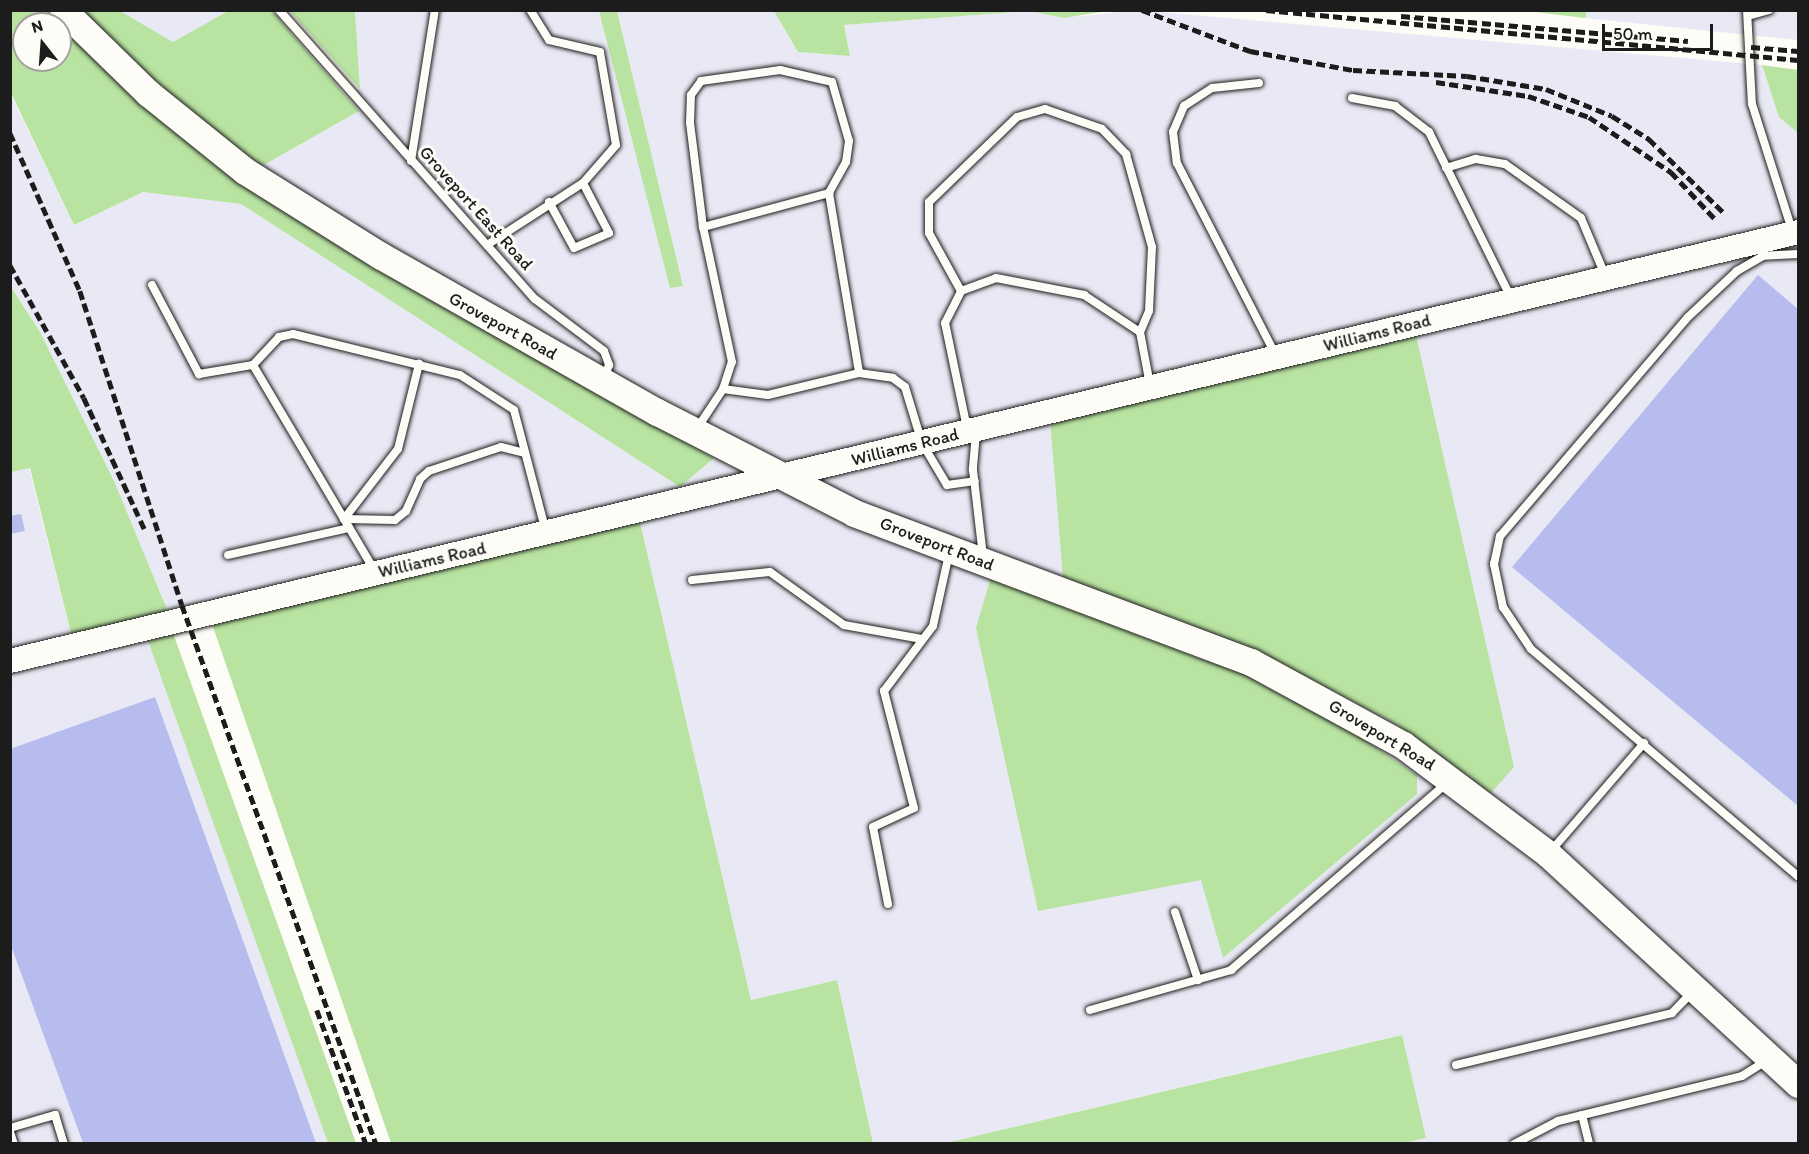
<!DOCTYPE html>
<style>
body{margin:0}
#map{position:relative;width:1809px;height:1154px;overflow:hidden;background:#fdfcf7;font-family:Itim,sans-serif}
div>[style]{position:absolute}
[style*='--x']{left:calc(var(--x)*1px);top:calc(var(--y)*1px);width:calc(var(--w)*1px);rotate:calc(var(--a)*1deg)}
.built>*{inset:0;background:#e8e9f4}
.green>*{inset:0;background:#b8e3a0}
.building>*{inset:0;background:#b7bcee}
.roads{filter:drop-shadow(0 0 2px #1c1c1c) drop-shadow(0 0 2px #1c1c1c)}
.service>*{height:8px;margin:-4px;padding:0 4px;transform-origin:4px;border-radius:4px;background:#fdfcf7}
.secondary>*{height:24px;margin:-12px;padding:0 12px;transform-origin:12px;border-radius:12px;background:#fdfcf7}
.primary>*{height:27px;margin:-13.5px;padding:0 13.5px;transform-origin:13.5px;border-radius:13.5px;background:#fdfcf7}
.rail>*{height:4.5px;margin-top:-2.25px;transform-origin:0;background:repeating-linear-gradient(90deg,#1c1c1c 0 9px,transparent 0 13.5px)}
span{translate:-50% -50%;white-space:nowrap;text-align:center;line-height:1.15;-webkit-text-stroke:6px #fdfcf7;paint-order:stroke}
.street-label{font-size:18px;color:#1c1c1c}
.frame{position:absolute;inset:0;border:12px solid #1c1c1c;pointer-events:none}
.north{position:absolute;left:12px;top:12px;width:60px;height:60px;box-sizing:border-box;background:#fdfcf7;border:2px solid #a3a29f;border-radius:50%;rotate:343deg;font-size:16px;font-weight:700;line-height:24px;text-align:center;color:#1c1c1c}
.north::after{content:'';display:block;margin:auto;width:21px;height:27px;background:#1c1c1c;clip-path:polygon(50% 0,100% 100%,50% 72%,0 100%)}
.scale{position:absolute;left:1602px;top:24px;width:111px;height:27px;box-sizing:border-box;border:3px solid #1c1c1c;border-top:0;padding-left:8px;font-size:18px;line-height:21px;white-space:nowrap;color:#1c1c1c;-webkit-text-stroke:4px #fdfcf7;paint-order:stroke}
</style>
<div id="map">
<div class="built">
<i style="clip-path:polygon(1136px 10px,1762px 65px,1779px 117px,1798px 133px,1798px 1143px,1404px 1143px,1426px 1138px,1401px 1035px,946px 1143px,873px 1143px,837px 980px,751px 1000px,639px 519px,211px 621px,205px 600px,169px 614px,114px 481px,40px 332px,11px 285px,10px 93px,74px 225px,143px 192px,241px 204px,680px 487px,714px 458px,399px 281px,262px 166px,359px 111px,345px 93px,360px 89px,355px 11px,599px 11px,671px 288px,683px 286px,617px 11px,774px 11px,798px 52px,850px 56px,844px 25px,1029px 11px,1064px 18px)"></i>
<i style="clip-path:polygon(1587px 10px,1798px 11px,1798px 40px,1585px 18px)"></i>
<i style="clip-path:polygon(120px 11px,228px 11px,173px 42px)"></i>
<i style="clip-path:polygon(29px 467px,72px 637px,142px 622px,328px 1143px,11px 1144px,10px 472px)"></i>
</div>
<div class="green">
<i style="clip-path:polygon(evenodd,11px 11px,47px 11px,126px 89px,399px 281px,714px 458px,680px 487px,241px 204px,143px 192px,74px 225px,11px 93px,11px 11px,24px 24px,60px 24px,60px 60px,24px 60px,24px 24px)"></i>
<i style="clip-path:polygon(78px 11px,120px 11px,173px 42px,228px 11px,272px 11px,359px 111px,262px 166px,171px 98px)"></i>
<i style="clip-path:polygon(290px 11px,355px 11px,360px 89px)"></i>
<i style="clip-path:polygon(599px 11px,617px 11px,683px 286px,670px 288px)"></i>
<i style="clip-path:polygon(774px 11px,1107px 11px,1064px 18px,1029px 11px,844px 25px,850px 56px,798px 52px)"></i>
<i style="clip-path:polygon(1527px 11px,1587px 10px,1587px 11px,1585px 18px)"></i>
<i style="clip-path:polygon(1762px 65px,1798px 70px,1798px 133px,1779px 117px)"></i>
<i style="clip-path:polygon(10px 285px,40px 332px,114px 481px,169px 614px,72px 637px,30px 468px,11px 472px)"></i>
<i style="clip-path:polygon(1415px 331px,1514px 767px,1491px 793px,1396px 724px,1303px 675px,1178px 620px,1063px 578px,1050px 419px)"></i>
<i style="clip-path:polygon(639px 518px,751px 1000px,837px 980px,873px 1143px,391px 1143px,211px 621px)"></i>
<i style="clip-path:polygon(991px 577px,1197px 652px,1310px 704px,1417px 775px,1417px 794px,1223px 958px,1201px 880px,1038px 911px,976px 628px)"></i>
<i style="clip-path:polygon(173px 633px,356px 1143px,328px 1143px,147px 638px)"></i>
<i style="clip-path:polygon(1402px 1035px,1426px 1138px,1404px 1143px,946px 1143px)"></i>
</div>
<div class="building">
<i style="clip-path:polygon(1758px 275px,1798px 309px,1798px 806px,1512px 567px)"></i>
<i style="clip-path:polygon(21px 514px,25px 531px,10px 534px,10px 516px)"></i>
<i style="clip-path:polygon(155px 697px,316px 1143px,83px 1143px,10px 943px,10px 749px)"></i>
</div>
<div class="roads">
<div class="service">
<i style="--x:279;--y:10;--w:386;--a:48.5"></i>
<i style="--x:535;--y:299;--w:86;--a:37"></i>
<i style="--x:604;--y:351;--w:15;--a:70"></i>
<i style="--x:609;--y:365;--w:14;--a:111"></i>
<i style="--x:1747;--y:10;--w:94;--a:87"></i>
<i style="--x:1752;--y:104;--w:132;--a:72.4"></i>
<i style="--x:1748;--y:16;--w:22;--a:-16"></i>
<i style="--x:1259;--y:83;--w:47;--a:173.9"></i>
<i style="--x:1212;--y:88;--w:33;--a:147"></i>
<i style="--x:1184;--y:106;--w:28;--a:113"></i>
<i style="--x:1173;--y:132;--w:31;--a:83"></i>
<i style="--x:1177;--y:163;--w:215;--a:62.8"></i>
<i style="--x:1352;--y:98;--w:44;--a:10.5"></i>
<i style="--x:1395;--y:106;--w:43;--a:37.4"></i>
<i style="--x:1429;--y:132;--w:187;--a:63.7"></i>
<i style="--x:411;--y:161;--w:153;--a:-81"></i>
<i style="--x:1446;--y:168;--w:31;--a:-17"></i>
<i style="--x:1476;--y:159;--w:29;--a:10"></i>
<i style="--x:1505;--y:164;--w:93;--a:35.4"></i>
<i style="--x:1581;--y:218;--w:62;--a:67.2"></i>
<i style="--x:549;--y:202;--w:52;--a:61.5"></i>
<i style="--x:574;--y:248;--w:38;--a:-23"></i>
<i style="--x:609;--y:233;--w:56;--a:-117.5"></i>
<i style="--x:703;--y:227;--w:105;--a:-97.1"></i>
<i style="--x:690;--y:123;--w:28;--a:-88"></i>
<i style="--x:691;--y:95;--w:17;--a:-54"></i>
<i style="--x:701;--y:81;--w:80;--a:-7.9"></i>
<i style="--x:780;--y:70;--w:53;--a:13"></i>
<i style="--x:832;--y:82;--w:61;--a:73.9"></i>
<i style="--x:849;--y:141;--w:21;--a:98"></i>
<i style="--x:846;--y:162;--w:35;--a:119"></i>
<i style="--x:487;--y:245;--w:114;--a:-32.9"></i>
<i style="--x:583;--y:183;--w:50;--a:-49"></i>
<i style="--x:616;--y:145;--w:94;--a:-99.8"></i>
<i style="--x:600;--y:52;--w:52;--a:-166.8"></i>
<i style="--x:549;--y:40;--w:36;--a:-122"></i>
<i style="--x:1798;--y:254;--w:35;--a:177"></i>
<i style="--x:1763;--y:256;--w:30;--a:150"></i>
<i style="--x:1737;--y:271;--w:67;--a:136.8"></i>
<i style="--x:1688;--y:317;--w:289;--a:130.6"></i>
<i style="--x:1500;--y:536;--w:29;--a:102"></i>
<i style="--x:1494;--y:564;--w:44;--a:78.2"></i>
<i style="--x:1503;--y:607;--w:50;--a:56.3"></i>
<i style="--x:1531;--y:649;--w:350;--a:40.4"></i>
<i style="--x:152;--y:285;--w:101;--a:62.2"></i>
<i style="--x:199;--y:374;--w:55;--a:-9.5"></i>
<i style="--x:253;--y:365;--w:238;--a:59.4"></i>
<i style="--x:961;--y:291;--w:66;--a:-118.9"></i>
<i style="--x:929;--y:233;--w:31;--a:-90"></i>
<i style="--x:929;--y:202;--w:122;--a:-44"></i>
<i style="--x:1017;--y:117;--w:29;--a:-16"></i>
<i style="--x:1045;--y:109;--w:60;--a:19.3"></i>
<i style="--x:1102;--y:129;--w:35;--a:46"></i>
<i style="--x:1126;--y:154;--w:97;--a:74.4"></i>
<i style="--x:1152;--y:247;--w:64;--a:92.7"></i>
<i style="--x:1149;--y:311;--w:23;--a:113"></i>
<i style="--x:253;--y:365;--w:38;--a:-47"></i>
<i style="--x:279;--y:337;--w:14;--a:-12"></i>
<i style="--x:293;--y:334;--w:172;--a:13.8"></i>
<i style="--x:460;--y:375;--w:64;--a:32.9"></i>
<i style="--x:514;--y:410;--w:126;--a:75.3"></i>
<i style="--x:723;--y:389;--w:45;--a:7.6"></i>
<i style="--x:768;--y:395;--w:94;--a:-13.6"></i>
<i style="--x:859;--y:373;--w:34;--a:8"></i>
<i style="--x:893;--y:378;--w:15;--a:37"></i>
<i style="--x:905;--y:387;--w:59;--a:73.1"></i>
<i style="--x:922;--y:443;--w:49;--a:59.2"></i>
<i style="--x:947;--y:485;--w:28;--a:-8"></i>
<i style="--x:967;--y:428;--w:107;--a:-101.8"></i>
<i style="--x:945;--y:323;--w:36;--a:-63"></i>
<i style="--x:961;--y:291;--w:37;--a:-20"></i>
<i style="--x:996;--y:278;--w:90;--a:10.9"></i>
<i style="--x:1084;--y:295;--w:67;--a:33.5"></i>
<i style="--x:1140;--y:332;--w:54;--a:79.3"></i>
<i style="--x:696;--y:430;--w:49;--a:-56.6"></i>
<i style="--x:723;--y:389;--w:28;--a:-72"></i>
<i style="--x:732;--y:362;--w:138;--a:-102.1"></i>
<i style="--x:703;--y:227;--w:131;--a:-15.1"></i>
<i style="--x:829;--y:193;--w:182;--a:80.5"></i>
<i style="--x:976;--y:433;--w:37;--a:95"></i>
<i style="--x:973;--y:470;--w:88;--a:83.4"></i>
<i style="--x:344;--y:519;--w:51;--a:1.1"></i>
<i style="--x:395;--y:520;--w:14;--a:-39"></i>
<i style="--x:406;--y:511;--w:35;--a:-66"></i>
<i style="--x:420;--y:479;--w:12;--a:-42"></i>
<i style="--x:429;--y:471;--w:76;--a:-18.4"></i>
<i style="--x:501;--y:447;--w:21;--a:14"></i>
<i style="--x:344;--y:519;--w:88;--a:-52.4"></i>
<i style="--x:398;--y:449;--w:88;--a:-76.1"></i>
<i style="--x:228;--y:555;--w:124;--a:-12.6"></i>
<i style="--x:692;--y:580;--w:78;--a:-5.9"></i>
<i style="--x:770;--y:572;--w:91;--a:35.6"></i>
<i style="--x:844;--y:625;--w:79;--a:10.2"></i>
<i style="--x:1550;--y:852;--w:144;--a:-49.2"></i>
<i style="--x:888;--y:904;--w:78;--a:-101"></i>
<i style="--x:873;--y:827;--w:45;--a:-24.9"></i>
<i style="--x:914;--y:808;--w:121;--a:-104.4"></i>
<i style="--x:884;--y:691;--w:81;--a:-53"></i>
<i style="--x:933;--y:626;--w:74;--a:-77.5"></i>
<i style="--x:1175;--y:912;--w:72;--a:71.3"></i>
<i style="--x:1090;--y:1010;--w:147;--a:-15.8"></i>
<i style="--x:1231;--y:970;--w:286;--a:-40.9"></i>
<i style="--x:1456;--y:1065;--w:222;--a:-13.5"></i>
<i style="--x:1672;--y:1013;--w:29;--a:-46"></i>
<i style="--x:1582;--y:1115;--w:30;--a:76"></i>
<i style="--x:10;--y:1128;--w:47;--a:-16.1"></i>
<i style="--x:55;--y:1115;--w:30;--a:73"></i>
<i style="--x:10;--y:1132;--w:13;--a:72"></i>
<i style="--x:1514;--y:1144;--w:50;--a:-27.6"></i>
<i style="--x:1558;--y:1121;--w:189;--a:-13.7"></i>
<i style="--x:1742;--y:1076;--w:28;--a:-32"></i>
</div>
<div class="secondary">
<i style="--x:10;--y:661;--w:1839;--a:-13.49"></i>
</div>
<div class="primary">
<i style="--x:63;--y:10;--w:119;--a:44.3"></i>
<i style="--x:148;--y:93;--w:124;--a:38.8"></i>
<i style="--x:245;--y:171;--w:160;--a:32"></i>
<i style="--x:381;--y:256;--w:317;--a:29.5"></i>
<i style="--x:657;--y:412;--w:221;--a:27.1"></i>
<i style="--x:854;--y:513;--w:424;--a:20.6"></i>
<i style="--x:1251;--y:662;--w:173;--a:28.6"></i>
<i style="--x:1403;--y:745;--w:181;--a:36.9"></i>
<i style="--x:1548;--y:854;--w:340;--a:42.6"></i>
</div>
</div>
<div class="rail">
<i style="--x:1142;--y:10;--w:116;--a:20.8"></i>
<i style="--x:1250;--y:51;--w:105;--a:10.5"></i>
<i style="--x:1353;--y:70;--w:114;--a:3"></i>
<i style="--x:1467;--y:76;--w:80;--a:9.3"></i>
<i style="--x:1546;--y:89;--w:71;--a:22.2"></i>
<i style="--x:1612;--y:116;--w:44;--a:31.9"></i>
<i style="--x:1649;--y:139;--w:107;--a:44.6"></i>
<i style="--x:1266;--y:10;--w:534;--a:5.37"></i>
<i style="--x:1401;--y:16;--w:288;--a:5"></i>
<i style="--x:1751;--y:47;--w:47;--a:4.9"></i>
<i style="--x:1436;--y:82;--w:93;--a:8.7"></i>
<i style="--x:1528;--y:96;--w:65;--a:19"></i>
<i style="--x:1589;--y:117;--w:99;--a:33.9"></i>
<i style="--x:1671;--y:172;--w:67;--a:46.8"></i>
<i style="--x:10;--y:133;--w:173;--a:66.1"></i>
<i style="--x:80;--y:291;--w:330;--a:72"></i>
<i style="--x:182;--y:605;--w:573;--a:70.2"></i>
<i style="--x:10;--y:265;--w:152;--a:60.9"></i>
<i style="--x:84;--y:398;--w:145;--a:65.2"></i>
<i style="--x:317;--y:1010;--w:143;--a:69.9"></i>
</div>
<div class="street-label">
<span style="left:476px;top:208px;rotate:48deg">Groveport East Road</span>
<span style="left:503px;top:326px;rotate:29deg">Groveport Road</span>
<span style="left:1377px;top:333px;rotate:-14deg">Williams Road</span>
<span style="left:905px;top:447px;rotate:-14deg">Williams Road</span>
<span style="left:937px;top:544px;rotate:21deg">Groveport Road</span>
<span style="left:432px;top:560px;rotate:-13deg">Williams Road</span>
<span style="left:1382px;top:735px;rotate:31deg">Groveport Road</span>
</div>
<div class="frame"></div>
<div class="north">N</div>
<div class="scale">50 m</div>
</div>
